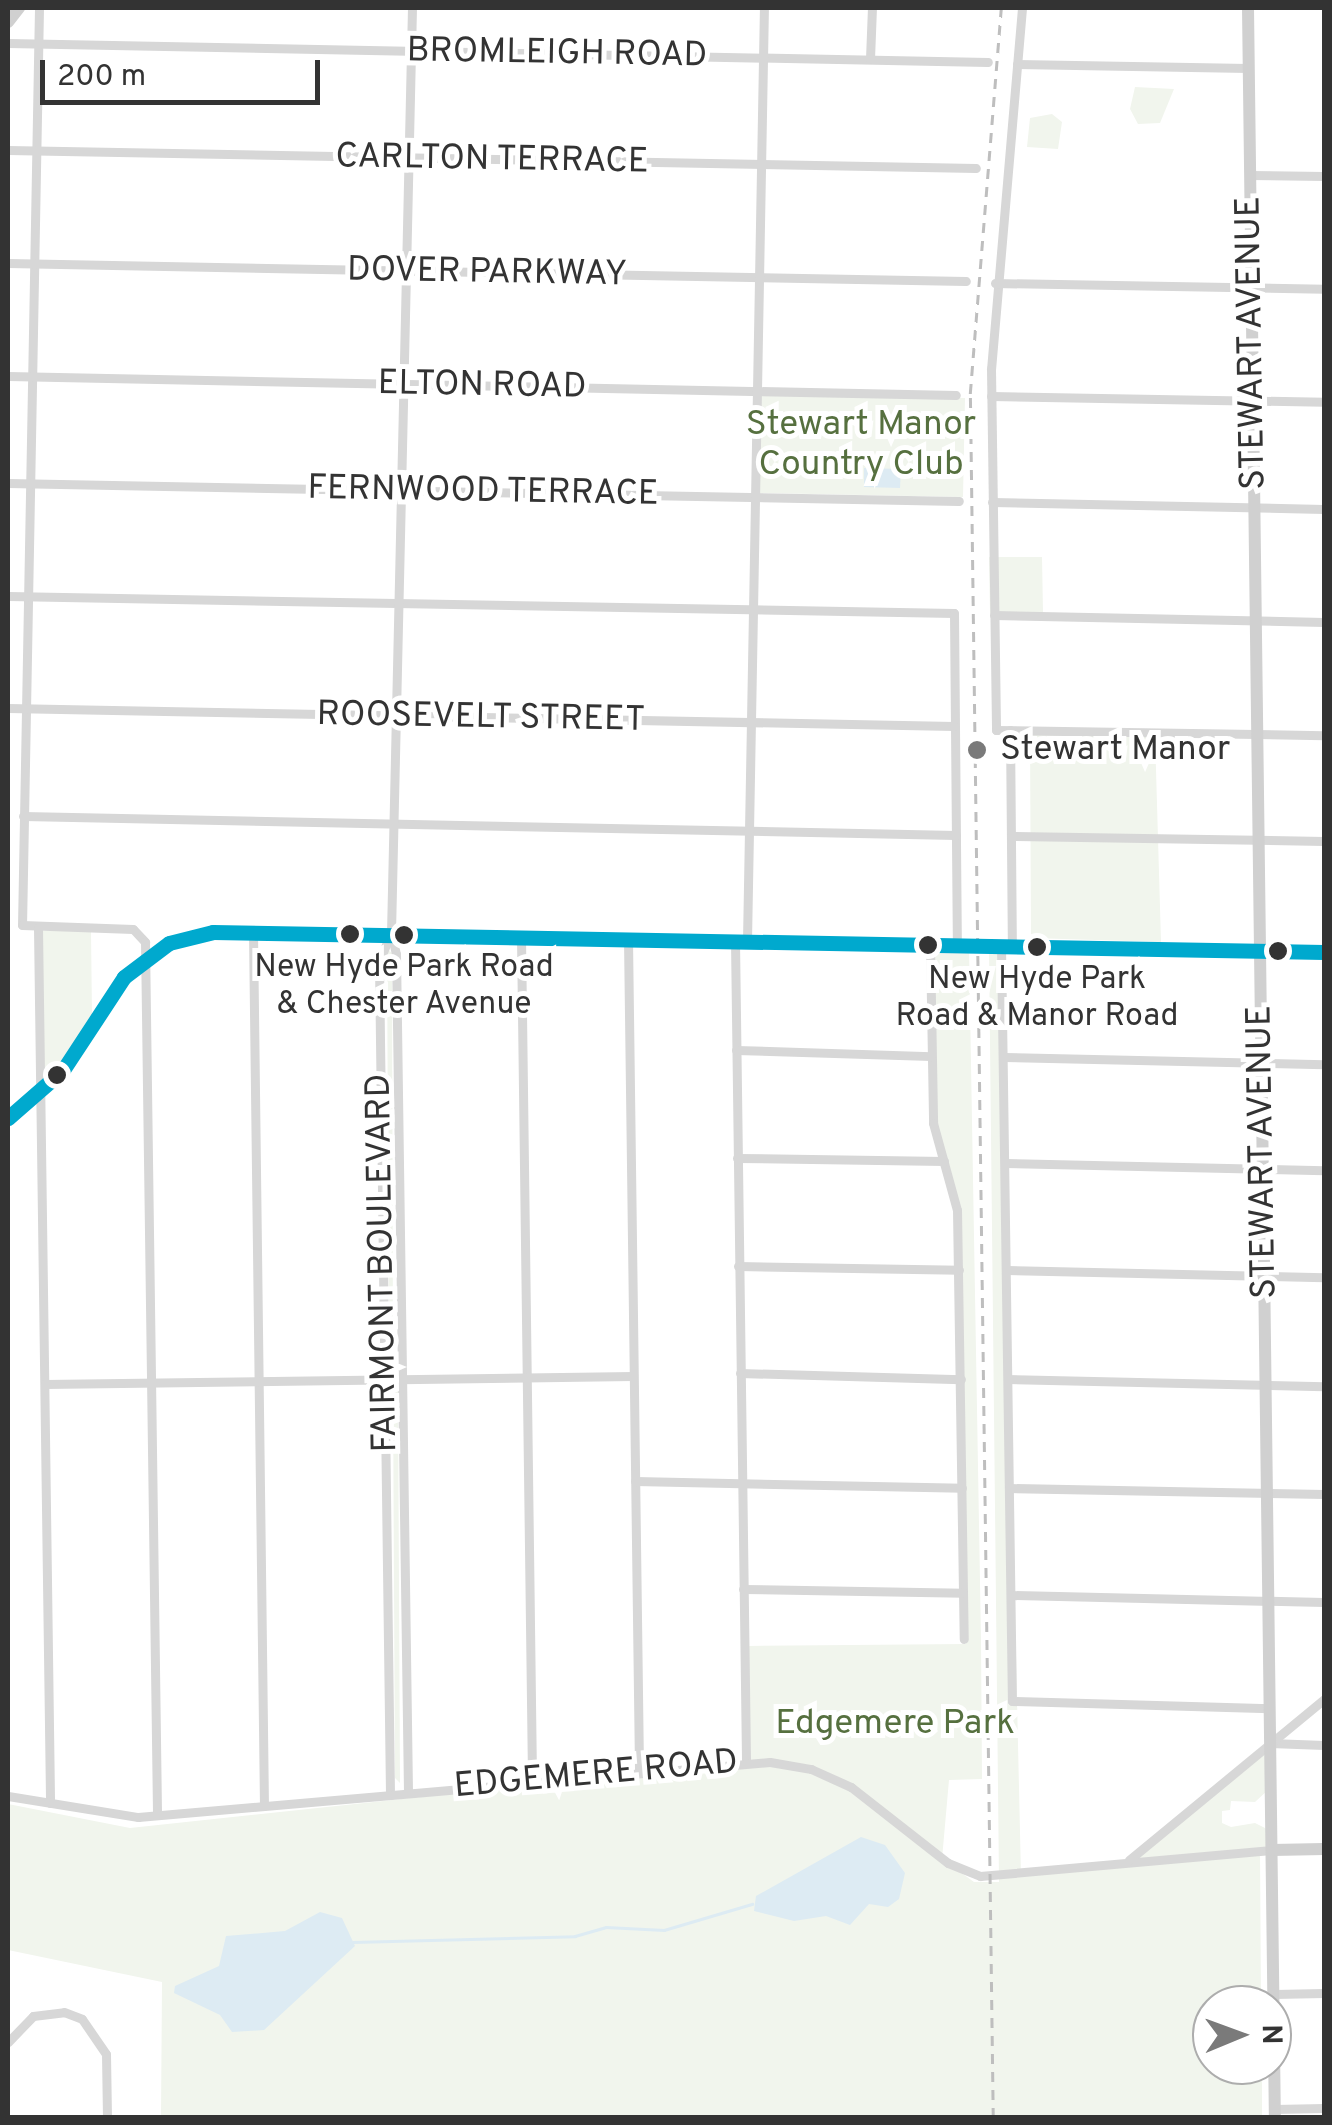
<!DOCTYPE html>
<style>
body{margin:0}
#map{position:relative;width:1332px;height:2125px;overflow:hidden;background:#fff;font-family:Overpass,sans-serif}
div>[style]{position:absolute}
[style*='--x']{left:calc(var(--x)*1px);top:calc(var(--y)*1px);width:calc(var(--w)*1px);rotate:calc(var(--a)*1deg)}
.green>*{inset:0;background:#f1f5ed}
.water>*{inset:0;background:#ddebf3}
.stream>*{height:2.5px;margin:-1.25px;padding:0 1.25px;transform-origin:1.25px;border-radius:1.25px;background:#ddebf3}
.street>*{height:9px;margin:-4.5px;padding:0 4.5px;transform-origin:4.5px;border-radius:4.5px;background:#d7d7d7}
.secondary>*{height:12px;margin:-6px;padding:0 6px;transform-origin:6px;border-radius:6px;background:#d0d0d0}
.rail>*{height:2.5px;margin-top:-1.25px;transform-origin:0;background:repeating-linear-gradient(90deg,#bebebe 0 10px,transparent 0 18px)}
.bus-1>*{height:15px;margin:-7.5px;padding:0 7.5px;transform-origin:7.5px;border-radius:7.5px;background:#00a9ce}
.dots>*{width:28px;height:28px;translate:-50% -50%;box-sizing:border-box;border:5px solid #fff;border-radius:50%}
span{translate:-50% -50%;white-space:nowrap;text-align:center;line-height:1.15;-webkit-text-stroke:10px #fff;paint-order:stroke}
.bus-label{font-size:32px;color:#333}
.street-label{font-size:35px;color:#333}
.park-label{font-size:35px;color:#56703f}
.poi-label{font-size:35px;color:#333}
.left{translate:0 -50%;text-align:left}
.frame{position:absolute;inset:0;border:10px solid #333;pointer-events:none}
.north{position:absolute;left:1192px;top:1985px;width:100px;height:100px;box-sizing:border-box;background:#fff;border:2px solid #adadad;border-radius:50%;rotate:89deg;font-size:28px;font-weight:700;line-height:40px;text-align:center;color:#333}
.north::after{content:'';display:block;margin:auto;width:35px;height:45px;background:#7a7a7a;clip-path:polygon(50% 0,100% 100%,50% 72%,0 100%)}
.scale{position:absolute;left:40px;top:60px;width:280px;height:45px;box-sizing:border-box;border:5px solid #333;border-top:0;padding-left:12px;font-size:30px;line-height:35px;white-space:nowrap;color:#333;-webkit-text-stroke:8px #fff;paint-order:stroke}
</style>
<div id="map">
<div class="green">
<i style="clip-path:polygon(1135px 87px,1174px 89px,1160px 123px,1138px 124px,1130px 109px)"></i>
<i style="clip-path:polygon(1052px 114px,1062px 122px,1058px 149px,1027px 147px,1030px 118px)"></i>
<i style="clip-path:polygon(760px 393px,965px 398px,963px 497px,758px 493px)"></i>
<i style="clip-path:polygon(989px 557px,1042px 557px,1043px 613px,990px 613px)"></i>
<i style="clip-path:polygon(1030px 734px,1155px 735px,1161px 942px,1031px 938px)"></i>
<i style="clip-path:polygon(41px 931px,91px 931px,92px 1017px,44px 1087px)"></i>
<i style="clip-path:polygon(929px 947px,969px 948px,981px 1639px,982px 1779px,949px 1780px,942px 1859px,974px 1882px,999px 1882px,989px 948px,1000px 948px,1021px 1876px,1127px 1863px,1268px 1749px,1268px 1790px,1255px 1802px,1231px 1801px,1230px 1810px,1222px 1811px,1222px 1823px,1231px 1827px,1255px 1823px,1269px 1830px,1269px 1848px,1260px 1850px,1261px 2005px,1212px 2005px,1212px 2065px,1262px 2065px,1262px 2117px,161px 2117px,162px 1982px,8px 1950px,8px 1804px,130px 1828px,748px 1762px,748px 1646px,966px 1644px,957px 1199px,933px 1127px)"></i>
<i style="clip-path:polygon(387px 949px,392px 953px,393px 1368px,389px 1364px)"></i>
<i style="clip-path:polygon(393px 1387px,398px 1391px,400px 1783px,395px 1778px)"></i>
</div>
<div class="water">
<i style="clip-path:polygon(864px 468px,901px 469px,900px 488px,864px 487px)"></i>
<i style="clip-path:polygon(861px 1837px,885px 1845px,905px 1873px,899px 1899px,888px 1907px,869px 1904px,850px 1925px,826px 1916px,794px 1921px,754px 1911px,756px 1896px)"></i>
<i style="clip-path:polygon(320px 1912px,342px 1918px,355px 1946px,264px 2030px,232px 2032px,220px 2015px,174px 1993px,175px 1986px,219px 1966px,226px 1936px,285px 1931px)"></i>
</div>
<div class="stream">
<i style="--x:353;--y:1942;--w:222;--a:-1.5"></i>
<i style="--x:575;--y:1936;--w:32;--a:-16"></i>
<i style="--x:606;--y:1927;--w:58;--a:3"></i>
<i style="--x:664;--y:1930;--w:92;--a:-16.5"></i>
</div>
<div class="street">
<i style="--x:39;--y:8;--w:917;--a:91.06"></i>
<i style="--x:22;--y:925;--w:111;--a:2.1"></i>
<i style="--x:133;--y:929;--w:18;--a:47"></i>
<i style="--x:145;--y:942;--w:873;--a:89.21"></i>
<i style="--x:1022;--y:8;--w:362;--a:94.9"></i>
<i style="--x:991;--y:369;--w:361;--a:89.2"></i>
<i style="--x:996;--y:730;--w:328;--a:0.9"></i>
<i style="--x:8;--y:43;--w:980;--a:1.11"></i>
<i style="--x:870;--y:59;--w:51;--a:-87.8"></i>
<i style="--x:1017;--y:64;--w:231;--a:1"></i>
<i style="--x:8;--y:150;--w:968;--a:1.07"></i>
<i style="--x:1249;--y:175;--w:75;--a:0.8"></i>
<i style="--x:8;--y:263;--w:958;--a:1.08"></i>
<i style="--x:995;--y:283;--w:329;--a:1"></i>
<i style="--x:8;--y:376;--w:948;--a:1.15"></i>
<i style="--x:991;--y:396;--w:333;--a:1"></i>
<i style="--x:8;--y:483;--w:951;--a:1.08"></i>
<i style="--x:992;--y:502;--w:332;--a:1.2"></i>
<i style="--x:8;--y:596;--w:946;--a:1.03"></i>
<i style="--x:954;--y:613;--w:332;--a:89.5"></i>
<i style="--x:994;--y:615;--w:330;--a:1.2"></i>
<i style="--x:8;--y:708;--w:946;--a:1.09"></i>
<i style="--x:1010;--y:730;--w:216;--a:89.5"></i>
<i style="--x:23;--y:816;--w:933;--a:1.17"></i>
<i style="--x:1011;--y:836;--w:313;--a:0.9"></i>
<i style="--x:38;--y:928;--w:875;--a:89.21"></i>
<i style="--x:253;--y:932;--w:874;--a:89.28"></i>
<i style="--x:521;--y:937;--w:844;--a:89.25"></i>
<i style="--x:628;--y:939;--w:832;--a:89.24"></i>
<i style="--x:735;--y:941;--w:820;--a:89.23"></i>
<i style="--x:747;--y:941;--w:933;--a:-88.96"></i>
<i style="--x:930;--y:945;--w:178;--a:89"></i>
<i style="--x:933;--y:1123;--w:90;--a:74.6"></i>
<i style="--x:957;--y:1210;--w:429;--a:89.1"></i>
<i style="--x:1001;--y:946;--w:755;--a:89.17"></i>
<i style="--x:1012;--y:1701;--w:258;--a:1.6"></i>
<i style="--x:736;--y:1050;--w:195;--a:1.8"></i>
<i style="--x:1004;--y:1057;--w:320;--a:1.3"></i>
<i style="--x:737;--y:1158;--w:207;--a:0.8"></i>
<i style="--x:1005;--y:1163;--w:319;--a:1.3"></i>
<i style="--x:738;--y:1266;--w:221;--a:1"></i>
<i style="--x:1007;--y:1270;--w:317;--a:1.3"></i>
<i style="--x:740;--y:1373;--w:221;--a:1.6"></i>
<i style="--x:1008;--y:1379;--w:316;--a:1.3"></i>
<i style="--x:45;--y:1384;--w:588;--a:-0.78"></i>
<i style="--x:635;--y:1481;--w:327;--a:1.2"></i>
<i style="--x:1009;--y:1488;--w:315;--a:1.1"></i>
<i style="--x:743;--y:1589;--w:220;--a:1"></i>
<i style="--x:1011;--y:1595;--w:313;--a:1.3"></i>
<i style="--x:1270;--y:1743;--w:54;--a:2.1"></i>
<i style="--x:408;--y:1792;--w:838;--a:-90.82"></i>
<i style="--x:396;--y:954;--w:22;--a:-103"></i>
<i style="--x:391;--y:933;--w:925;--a:-88.7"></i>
<i style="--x:390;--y:1794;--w:832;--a:-90.76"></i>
<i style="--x:379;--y:962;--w:31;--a:-68"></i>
<i style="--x:8;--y:1796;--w:132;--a:9.2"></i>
<i style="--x:138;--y:1817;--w:634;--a:-4.97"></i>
<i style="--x:770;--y:1762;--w:42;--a:9.7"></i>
<i style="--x:811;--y:1769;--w:44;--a:24.2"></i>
<i style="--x:851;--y:1787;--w:123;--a:38.1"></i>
<i style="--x:948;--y:1863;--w:35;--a:22"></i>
<i style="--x:980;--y:1876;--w:293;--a:-5.1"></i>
<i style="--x:1129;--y:1860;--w:253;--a:-39.5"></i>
<i style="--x:1274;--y:1994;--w:50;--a:-1.1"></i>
<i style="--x:8;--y:2042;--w:36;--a:-46"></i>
<i style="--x:33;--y:2016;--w:31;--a:-7"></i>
<i style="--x:64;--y:2012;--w:19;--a:21"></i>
<i style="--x:82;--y:2019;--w:42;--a:55.6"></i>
<i style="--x:106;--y:2054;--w:64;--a:89.1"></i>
<i style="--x:1275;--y:2109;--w:49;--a:-1.2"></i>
</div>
<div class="secondary">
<i style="--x:1248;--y:8;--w:2110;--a:89.27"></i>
<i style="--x:8;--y:22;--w:18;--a:-52"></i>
<i style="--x:8;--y:1118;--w:73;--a:-41.1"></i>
<i style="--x:63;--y:1070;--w:111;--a:-56.7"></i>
<i style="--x:124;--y:977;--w:56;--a:-37.1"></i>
<i style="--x:169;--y:943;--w:45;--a:-14"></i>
<i style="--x:213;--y:932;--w:1111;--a:1.03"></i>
<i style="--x:1272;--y:1850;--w:52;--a:-1.1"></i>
</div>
<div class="rail">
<i style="--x:993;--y:2118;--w:1724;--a:-90.76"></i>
<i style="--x:970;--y:394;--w:387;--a:-85.4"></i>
</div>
<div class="bus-1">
<i style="--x:8;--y:1118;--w:73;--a:-41.1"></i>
<i style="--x:63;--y:1070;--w:111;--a:-56.7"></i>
<i style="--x:124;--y:977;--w:56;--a:-37.1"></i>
<i style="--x:169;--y:943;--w:45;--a:-14"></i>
<i style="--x:213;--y:932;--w:1111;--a:1.03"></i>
</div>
<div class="dots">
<i style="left:977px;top:750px;background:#7a7a7a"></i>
<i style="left:350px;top:934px;background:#333"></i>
<i style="left:404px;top:935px;background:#333"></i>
<i style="left:928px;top:945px;background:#333"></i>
<i style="left:1037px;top:947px;background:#333"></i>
<i style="left:1278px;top:951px;background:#333"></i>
<i style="left:57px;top:1075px;background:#333"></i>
</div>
<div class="bus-label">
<span style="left:404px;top:987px">New Hyde Park Road<br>&amp; Chester Avenue</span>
<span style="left:1037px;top:999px">New Hyde Park<br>Road &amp; Manor Road</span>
</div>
<div class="street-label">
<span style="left:557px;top:54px;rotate:1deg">BROMLEIGH ROAD</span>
<span style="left:492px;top:160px;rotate:1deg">CARLTON TERRACE</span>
<span style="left:487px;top:273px;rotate:1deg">DOVER PARKWAY</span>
<span style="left:1252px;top:343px;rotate:-91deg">STEWART AVENUE</span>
<span style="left:482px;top:386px;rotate:1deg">ELTON ROAD</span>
<span style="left:483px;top:492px;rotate:1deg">FERNWOOD TERRACE</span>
<span style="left:481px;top:718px;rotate:1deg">ROOSEVELT STREET</span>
<span style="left:1263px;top:1152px;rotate:-91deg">STEWART AVENUE</span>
<span style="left:383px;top:1263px;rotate:-91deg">FAIRMONT BOULEVARD</span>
<span style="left:596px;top:1775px;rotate:-5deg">EDGEMERE ROAD</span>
</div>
<div class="park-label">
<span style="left:861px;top:445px">Stewart Manor<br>Country Club</span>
<span style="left:895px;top:1724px">Edgemere Park</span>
</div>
<div class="poi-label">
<span class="left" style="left:1000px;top:750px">Stewart Manor</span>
</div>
<div class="frame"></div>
<div class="north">N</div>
<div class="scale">200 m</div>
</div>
